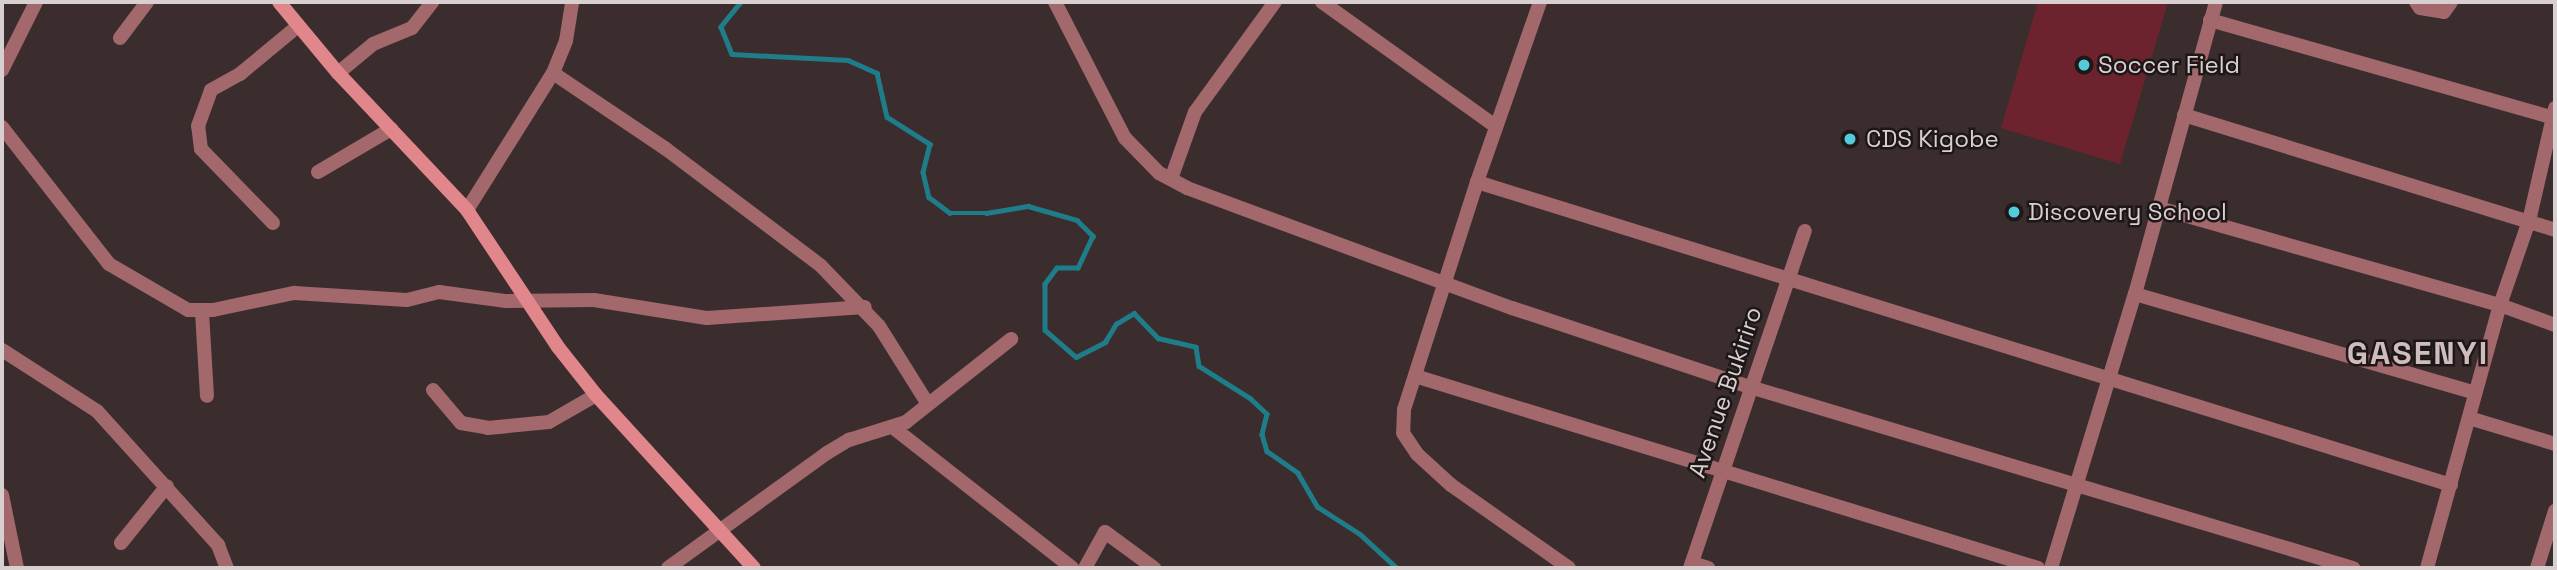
<!DOCTYPE html>
<style>
body{margin:0}
#map{position:relative;width:2557px;height:570px;overflow:hidden;background:#3b2d2e;font-family:"Space Grotesk",sans-serif}
div>[style]{position:absolute}
[style*='--x']{left:calc(var(--x)*1px);top:calc(var(--y)*1px);width:calc(var(--w)*1px);rotate:calc(var(--a)*1deg)}
.green>*{inset:0;background:#6d232d}
.stream>*{height:4.5px;margin:-2.25px;padding:0 2.25px;transform-origin:2.25px;border-radius:2.25px;background:#1f7d89}
.street>*{height:14px;margin:-7px;padding:0 7px;transform-origin:7px;border-radius:7px;background:#a2686b}
.secondary>*{height:14px;margin:-7px;padding:0 7px;transform-origin:7px;border-radius:7px;background:#e1868b}
.dots>*{width:19px;height:19px;translate:-50% -50%;box-sizing:border-box;border:4px solid #1e1718;border-radius:50%}
span{translate:-50% -50%;white-space:nowrap;text-align:center;line-height:1.15;-webkit-text-stroke:5px #1e1718;paint-order:stroke}
.poi-label{font-size:24px;color:#d8cfd0}
.left{translate:0 -50%;text-align:left}
.street-label{font-size:24px;color:#d8cfd0}
.district-label{font-size:32px;color:#cfbdbd;font-weight:700;letter-spacing:2px}
.frame{position:absolute;inset:0;border:4px solid #d8cfd0;pointer-events:none}
</style>
<div id="map">
<div class="green">
<i style="clip-path:polygon(2038px 2px,2168px 2px,2120px 164px,2001px 128px)"></i>
</div>
<div class="stream">
<i style="--x:741;--y:2;--w:32;--a:129"></i>
<i style="--x:721;--y:27;--w:29;--a:68"></i>
<i style="--x:732;--y:54;--w:116;--a:3"></i>
<i style="--x:848;--y:60;--w:32;--a:24"></i>
<i style="--x:877;--y:73;--w:45;--a:77.2"></i>
<i style="--x:887;--y:117;--w:51;--a:32.1"></i>
<i style="--x:930;--y:144;--w:29;--a:104"></i>
<i style="--x:923;--y:172;--w:26;--a:77"></i>
<i style="--x:929;--y:197;--w:26;--a:37"></i>
<i style="--x:950;--y:213;--w:36;--a:0"></i>
<i style="--x:986;--y:213;--w:43;--a:-9.5"></i>
<i style="--x:1028;--y:206;--w:51;--a:15.9"></i>
<i style="--x:1077;--y:220;--w:23;--a:45"></i>
<i style="--x:1093;--y:236;--w:35;--a:115"></i>
<i style="--x:1078;--y:268;--w:21;--a:180"></i>
<i style="--x:1057;--y:268;--w:20;--a:127"></i>
<i style="--x:1045;--y:284;--w:46;--a:90"></i>
<i style="--x:1045;--y:330;--w:41;--a:41.1"></i>
<i style="--x:1076;--y:357;--w:33;--a:-27"></i>
<i style="--x:1105;--y:342;--w:21;--a:-59"></i>
<i style="--x:1116;--y:324;--w:21;--a:-31"></i>
<i style="--x:1134;--y:313;--w:35;--a:46"></i>
<i style="--x:1158;--y:338;--w:39;--a:13"></i>
<i style="--x:1196;--y:347;--w:19;--a:81"></i>
<i style="--x:1199;--y:366;--w:60;--a:32.1"></i>
<i style="--x:1250;--y:398;--w:23;--a:43"></i>
<i style="--x:1267;--y:414;--w:21;--a:104"></i>
<i style="--x:1262;--y:434;--w:18;--a:74"></i>
<i style="--x:1267;--y:451;--w:38;--a:35"></i>
<i style="--x:1298;--y:473;--w:39;--a:60"></i>
<i style="--x:1318;--y:507;--w:50;--a:32.7"></i>
<i style="--x:1360;--y:534;--w:50;--a:42.6"></i>
</div>
<div class="street">
<i style="--x:1055;--y:2;--w:153;--a:62.8"></i>
<i style="--x:1125;--y:138;--w:49;--a:45.8"></i>
<i style="--x:1159;--y:173;--w:32;--a:28"></i>
<i style="--x:1187;--y:188;--w:346;--a:20.3"></i>
<i style="--x:1512;--y:308;--w:251;--a:18.4"></i>
<i style="--x:1750;--y:387;--w:630;--a:16.71"></i>
<i style="--x:1322;--y:2;--w:213;--a:35.6"></i>
<i style="--x:1540;--y:2;--w:191;--a:109.3"></i>
<i style="--x:1477;--y:182;--w:239;--a:107.8"></i>
<i style="--x:1404;--y:410;--w:23;--a:92"></i>
<i style="--x:1403;--y:433;--w:25;--a:56"></i>
<i style="--x:1417;--y:454;--w:46;--a:42.4"></i>
<i style="--x:1451;--y:485;--w:144;--a:35.1"></i>
<i style="--x:2416;--y:2;--w:7;--a:56"></i>
<i style="--x:2420;--y:8;--w:24;--a:9"></i>
<i style="--x:2444;--y:12;--w:12;--a:-55"></i>
<i style="--x:2210;--y:20;--w:359;--a:15.9"></i>
<i style="--x:120;--y:38;--w:45;--a:-53.1"></i>
<i style="--x:2;--y:70;--w:76;--a:-63.4"></i>
<i style="--x:338;--y:73;--w:45;--a:-39.6"></i>
<i style="--x:373;--y:44;--w:42;--a:-22.3"></i>
<i style="--x:412;--y:28;--w:33;--a:-52"></i>
<i style="--x:553;--y:73;--w:136;--a:33.9"></i>
<i style="--x:666;--y:149;--w:194;--a:37"></i>
<i style="--x:821;--y:266;--w:83;--a:46"></i>
<i style="--x:879;--y:326;--w:92;--a:57.9"></i>
<i style="--x:2184;--y:115;--w:388;--a:17.2"></i>
<i style="--x:2;--y:127;--w:174;--a:52"></i>
<i style="--x:109;--y:264;--w:91;--a:30.2"></i>
<i style="--x:188;--y:310;--w:25;--a:0"></i>
<i style="--x:213;--y:310;--w:83;--a:-11.9"></i>
<i style="--x:294;--y:293;--w:113;--a:3.5"></i>
<i style="--x:407;--y:300;--w:33;--a:-14"></i>
<i style="--x:439;--y:292;--w:68;--a:7.7"></i>
<i style="--x:506;--y:301;--w:88;--a:-0.7"></i>
<i style="--x:594;--y:300;--w:114;--a:9.1"></i>
<i style="--x:707;--y:318;--w:158;--a:-4"></i>
<i style="--x:318;--y:172;--w:85;--a:-30.5"></i>
<i style="--x:1171;--y:179;--w:71;--a:-70.3"></i>
<i style="--x:1195;--y:112;--w:136;--a:-54"></i>
<i style="--x:1477;--y:182;--w:1020;--a:17.28"></i>
<i style="--x:2159;--y:208;--w:355;--a:15.9"></i>
<i style="--x:2500;--y:305;--w:59;--a:20"></i>
<i style="--x:467;--y:210;--w:162;--a:-57.9"></i>
<i style="--x:553;--y:73;--w:35;--a:-68"></i>
<i style="--x:566;--y:41;--w:39;--a:-81"></i>
<i style="--x:273;--y:223;--w:103;--a:-134.2"></i>
<i style="--x:201;--y:149;--w:23;--a:-97"></i>
<i style="--x:198;--y:126;--w:38;--a:-70"></i>
<i style="--x:211;--y:90;--w:33;--a:-29"></i>
<i style="--x:240;--y:74;--w:75;--a:-39.6"></i>
<i style="--x:2135;--y:294;--w:354;--a:16.2"></i>
<i style="--x:202;--y:312;--w:84;--a:86.6"></i>
<i style="--x:2;--y:350;--w:113;--a:32.7"></i>
<i style="--x:97;--y:411;--w:181;--a:47.9"></i>
<i style="--x:218;--y:545;--w:25;--a:69"></i>
<i style="--x:1415;--y:376;--w:652;--a:17.13"></i>
<i style="--x:433;--y:390;--w:43;--a:49.7"></i>
<i style="--x:461;--y:423;--w:27;--a:10"></i>
<i style="--x:488;--y:428;--w:61;--a:-5.6"></i>
<i style="--x:549;--y:422;--w:54;--a:-29.9"></i>
<i style="--x:2469;--y:418;--w:90;--a:16.8"></i>
<i style="--x:895;--y:429;--w:225;--a:38.1"></i>
<i style="--x:2;--y:495;--w:75;--a:78.4"></i>
<i style="--x:121;--y:543;--w:73;--a:-51.1"></i>
<i style="--x:1692;--y:563;--w:17;--a:17"></i>
<i style="--x:668;--y:568;--w:196;--a:-35.9"></i>
<i style="--x:827;--y:453;--w:26;--a:-31"></i>
<i style="--x:849;--y:440;--w:60;--a:-17.5"></i>
<i style="--x:906;--y:422;--w:134;--a:-38.3"></i>
<i style="--x:1085;--y:568;--w:41;--a:-60.9"></i>
<i style="--x:1105;--y:532;--w:61;--a:36.3"></i>
<i style="--x:1690;--y:568;--w:356;--a:-71.2"></i>
<i style="--x:2051;--y:568;--w:287;--a:-73"></i>
<i style="--x:2135;--y:294;--w:303;--a:-74.5"></i>
<i style="--x:2427;--y:568;--w:273;--a:-74.5"></i>
<i style="--x:2500;--y:305;--w:89;--a:-71"></i>
<i style="--x:2529;--y:221;--w:116;--a:-77"></i>
<i style="--x:2537;--y:568;--w:60;--a:-72.5"></i>
</div>
<div class="secondary">
<i style="--x:279;--y:2;--w:92;--a:50.3"></i>
<i style="--x:338;--y:73;--w:188;--a:46.7"></i>
<i style="--x:467;--y:210;--w:164;--a:56.4"></i>
<i style="--x:558;--y:347;--w:61;--a:51.6"></i>
<i style="--x:596;--y:395;--w:234;--a:47.6"></i>
</div>
<div class="dots">
<i style="left:2084px;top:65px;background:#53cbdb"></i>
<i style="left:1850px;top:139px;background:#53cbdb"></i>
<i style="left:2014px;top:212px;background:#53cbdb"></i>
</div>
<div class="poi-label">
<span class="left" style="left:2098px;top:65px">Soccer Field</span>
<span class="left" style="left:1866px;top:139px">CDS Kigobe</span>
<span class="left" style="left:2028px;top:212px">Discovery School</span>
</div>
<div class="street-label">
<span style="left:1725px;top:392px;rotate:-71deg">Avenue Bukiriro</span>
</div>
<div class="district-label">
<span style="left:2418px;top:353px">GASENYI</span>
</div>
<div class="frame"></div>
</div>
